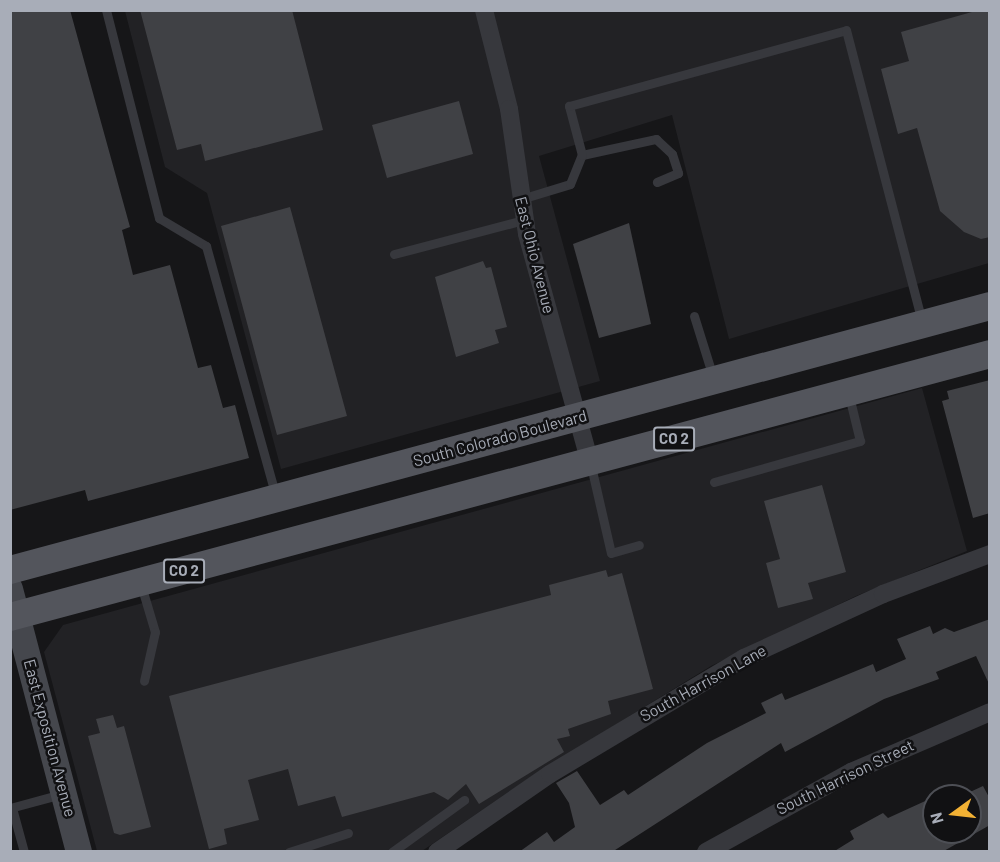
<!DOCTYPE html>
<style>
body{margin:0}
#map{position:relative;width:1000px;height:862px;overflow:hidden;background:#161618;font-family:Barlow,sans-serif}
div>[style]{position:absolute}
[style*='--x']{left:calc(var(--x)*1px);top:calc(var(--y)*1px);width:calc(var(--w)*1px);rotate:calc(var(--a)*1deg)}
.built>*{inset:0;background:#222225}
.building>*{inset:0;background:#404145}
.lane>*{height:9px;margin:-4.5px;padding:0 4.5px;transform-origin:4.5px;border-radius:4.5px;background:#37383d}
.street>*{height:18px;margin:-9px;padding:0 9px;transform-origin:9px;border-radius:9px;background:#37383d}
.secondary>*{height:26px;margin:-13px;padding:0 13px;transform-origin:13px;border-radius:13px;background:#45474d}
.primary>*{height:28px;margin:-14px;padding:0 14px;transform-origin:14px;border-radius:14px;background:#53555c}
span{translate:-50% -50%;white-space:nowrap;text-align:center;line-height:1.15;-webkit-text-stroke:5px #111113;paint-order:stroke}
.shield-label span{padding:2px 4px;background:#111113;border:2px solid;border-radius:4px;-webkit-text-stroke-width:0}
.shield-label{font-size:15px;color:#a8adb8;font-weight:700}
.street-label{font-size:16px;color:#a8adb8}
.frame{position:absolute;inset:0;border:12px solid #a8adb8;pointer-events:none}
.north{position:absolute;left:922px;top:784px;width:60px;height:60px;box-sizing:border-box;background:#111113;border:2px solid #4d4f55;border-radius:50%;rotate:255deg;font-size:16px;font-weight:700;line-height:24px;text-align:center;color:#a8adb8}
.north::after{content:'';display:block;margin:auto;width:21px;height:27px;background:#f2b134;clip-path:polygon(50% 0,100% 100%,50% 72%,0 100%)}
</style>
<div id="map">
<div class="built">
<i style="clip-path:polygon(125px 11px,989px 11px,989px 263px,729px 339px,672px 115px,539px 156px,600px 381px,281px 469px,207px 193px,165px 167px)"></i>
<i style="clip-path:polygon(922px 388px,967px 551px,856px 596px,711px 666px,532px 776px,422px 851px,97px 851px,44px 652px,63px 625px)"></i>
</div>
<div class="building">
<i style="clip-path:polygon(10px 10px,70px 10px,130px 227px,122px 230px,133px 275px,170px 265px,198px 368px,211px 365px,223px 408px,235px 405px,249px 458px,88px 501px,85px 490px,10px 510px)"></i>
<i style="clip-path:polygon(140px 10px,292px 10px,323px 130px,205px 161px,201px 144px,177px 150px)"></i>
<i style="clip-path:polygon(979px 10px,990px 10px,990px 237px,981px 239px,964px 232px,940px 211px,917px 128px,898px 134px,881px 69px,909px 61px,901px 32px)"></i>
<i style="clip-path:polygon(459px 101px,473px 154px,387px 178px,372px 125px)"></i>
<i style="clip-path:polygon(290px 207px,347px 416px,277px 435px,221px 226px)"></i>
<i style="clip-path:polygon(629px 223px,651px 324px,599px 338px,573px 244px)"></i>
<i style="clip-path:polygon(483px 261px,486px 268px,491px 267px,507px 327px,495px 330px,499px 343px,456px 357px,435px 277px)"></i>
<i style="clip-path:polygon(990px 380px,990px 513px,973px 518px,942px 401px,949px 399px,947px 391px)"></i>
<i style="clip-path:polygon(822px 485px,846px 572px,808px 583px,813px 599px,778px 608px,766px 563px,780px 559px,764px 501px)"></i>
<i style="clip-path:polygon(606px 570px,608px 577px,622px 573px,653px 689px,608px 701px,611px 714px,568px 729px,570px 736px,557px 739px,564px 752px,479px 804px,466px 784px,448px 800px,434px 792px,342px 817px,335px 796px,298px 806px,288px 769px,248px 780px,259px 820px,224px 829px,227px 844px,209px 849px,169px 696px,551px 595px,549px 585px)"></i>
<i style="clip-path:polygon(990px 619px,990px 686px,976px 656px,936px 672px,939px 679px,884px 699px,785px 752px,781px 743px,612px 852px,519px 852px,547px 832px,554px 842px,575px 827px,569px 803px,556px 783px,577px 771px,600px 805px,624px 790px,628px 795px,707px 743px,766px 713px,761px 703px,782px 693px,785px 700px,873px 664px,876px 672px,906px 659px,897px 639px,930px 626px,933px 634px,945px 628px,954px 632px)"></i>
<i style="clip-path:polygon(113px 715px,117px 728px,124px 726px,151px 827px,120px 835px,114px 833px,88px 736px,100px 733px,96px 719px)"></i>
<i style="clip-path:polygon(983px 786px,990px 799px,990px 825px,942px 852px,833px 852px,854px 839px,850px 831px,883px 813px,888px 818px,934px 797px,934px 832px,970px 832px,970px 792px)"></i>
</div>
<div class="lane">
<i style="--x:106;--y:10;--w:215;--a:75.7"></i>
<i style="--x:159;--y:218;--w:55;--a:30.8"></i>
<i style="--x:206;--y:246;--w:260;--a:74.4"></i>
<i style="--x:582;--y:155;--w:76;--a:-12.2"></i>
<i style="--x:656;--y:139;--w:22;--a:43"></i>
<i style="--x:672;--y:154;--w:20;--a:72"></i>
<i style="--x:678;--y:173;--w:23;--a:157"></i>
<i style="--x:521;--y:199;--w:51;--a:-17"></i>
<i style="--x:570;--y:184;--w:31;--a:-68"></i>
<i style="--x:582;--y:155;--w:51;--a:-104.9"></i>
<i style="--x:569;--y:106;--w:287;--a:-15.3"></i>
<i style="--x:846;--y:30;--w:302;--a:75.4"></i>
<i style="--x:394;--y:254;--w:134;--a:-14.7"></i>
<i style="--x:694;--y:316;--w:64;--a:72.7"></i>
<i style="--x:591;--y:466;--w:89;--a:77.1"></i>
<i style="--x:611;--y:553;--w:29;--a:-16"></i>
<i style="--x:714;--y:482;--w:152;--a:-15.7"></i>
<i style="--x:860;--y:441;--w:46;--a:-103.7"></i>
<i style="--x:141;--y:585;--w:49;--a:73.4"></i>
<i style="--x:155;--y:632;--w:50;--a:102.7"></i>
<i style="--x:10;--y:808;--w:54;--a:-15.1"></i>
<i style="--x:12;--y:808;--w:46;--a:74.7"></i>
<i style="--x:289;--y:852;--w:62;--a:-17.9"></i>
<i style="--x:392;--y:852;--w:89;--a:-35.8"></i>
</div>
<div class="street">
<i style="--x:484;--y:10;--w:102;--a:75.8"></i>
<i style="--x:509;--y:109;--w:126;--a:81.8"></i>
<i style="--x:527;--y:234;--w:237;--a:74.6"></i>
<i style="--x:437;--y:852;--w:137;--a:-34.6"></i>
<i style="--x:550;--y:774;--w:226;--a:-30.9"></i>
<i style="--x:744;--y:658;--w:153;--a:-24.7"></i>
<i style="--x:883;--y:594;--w:114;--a:-20.5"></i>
<i style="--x:706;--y:852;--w:166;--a:-28.9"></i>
<i style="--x:851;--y:772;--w:151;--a:-23.3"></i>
</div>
<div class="secondary">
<i style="--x:10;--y:589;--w:272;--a:75.3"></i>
</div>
<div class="primary">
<i style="--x:10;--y:570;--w:1015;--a:-15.08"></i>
<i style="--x:10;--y:617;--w:1015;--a:-15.02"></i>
</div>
<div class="shield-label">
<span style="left:674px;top:439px">CO 2</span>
<span style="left:184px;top:571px">CO 2</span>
</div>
<div class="street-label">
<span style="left:535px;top:255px;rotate:76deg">East Ohio Avenue</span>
<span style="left:500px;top:438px;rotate:-15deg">South Colorado Boulevard</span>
<span style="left:703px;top:683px;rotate:-29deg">South Harrison Lane</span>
<span style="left:50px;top:738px;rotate:75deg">East Exposition Avenue</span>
<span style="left:845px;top:777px;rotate:-26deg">South Harrison Street</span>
</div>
<div class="frame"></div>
<div class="north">N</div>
</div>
